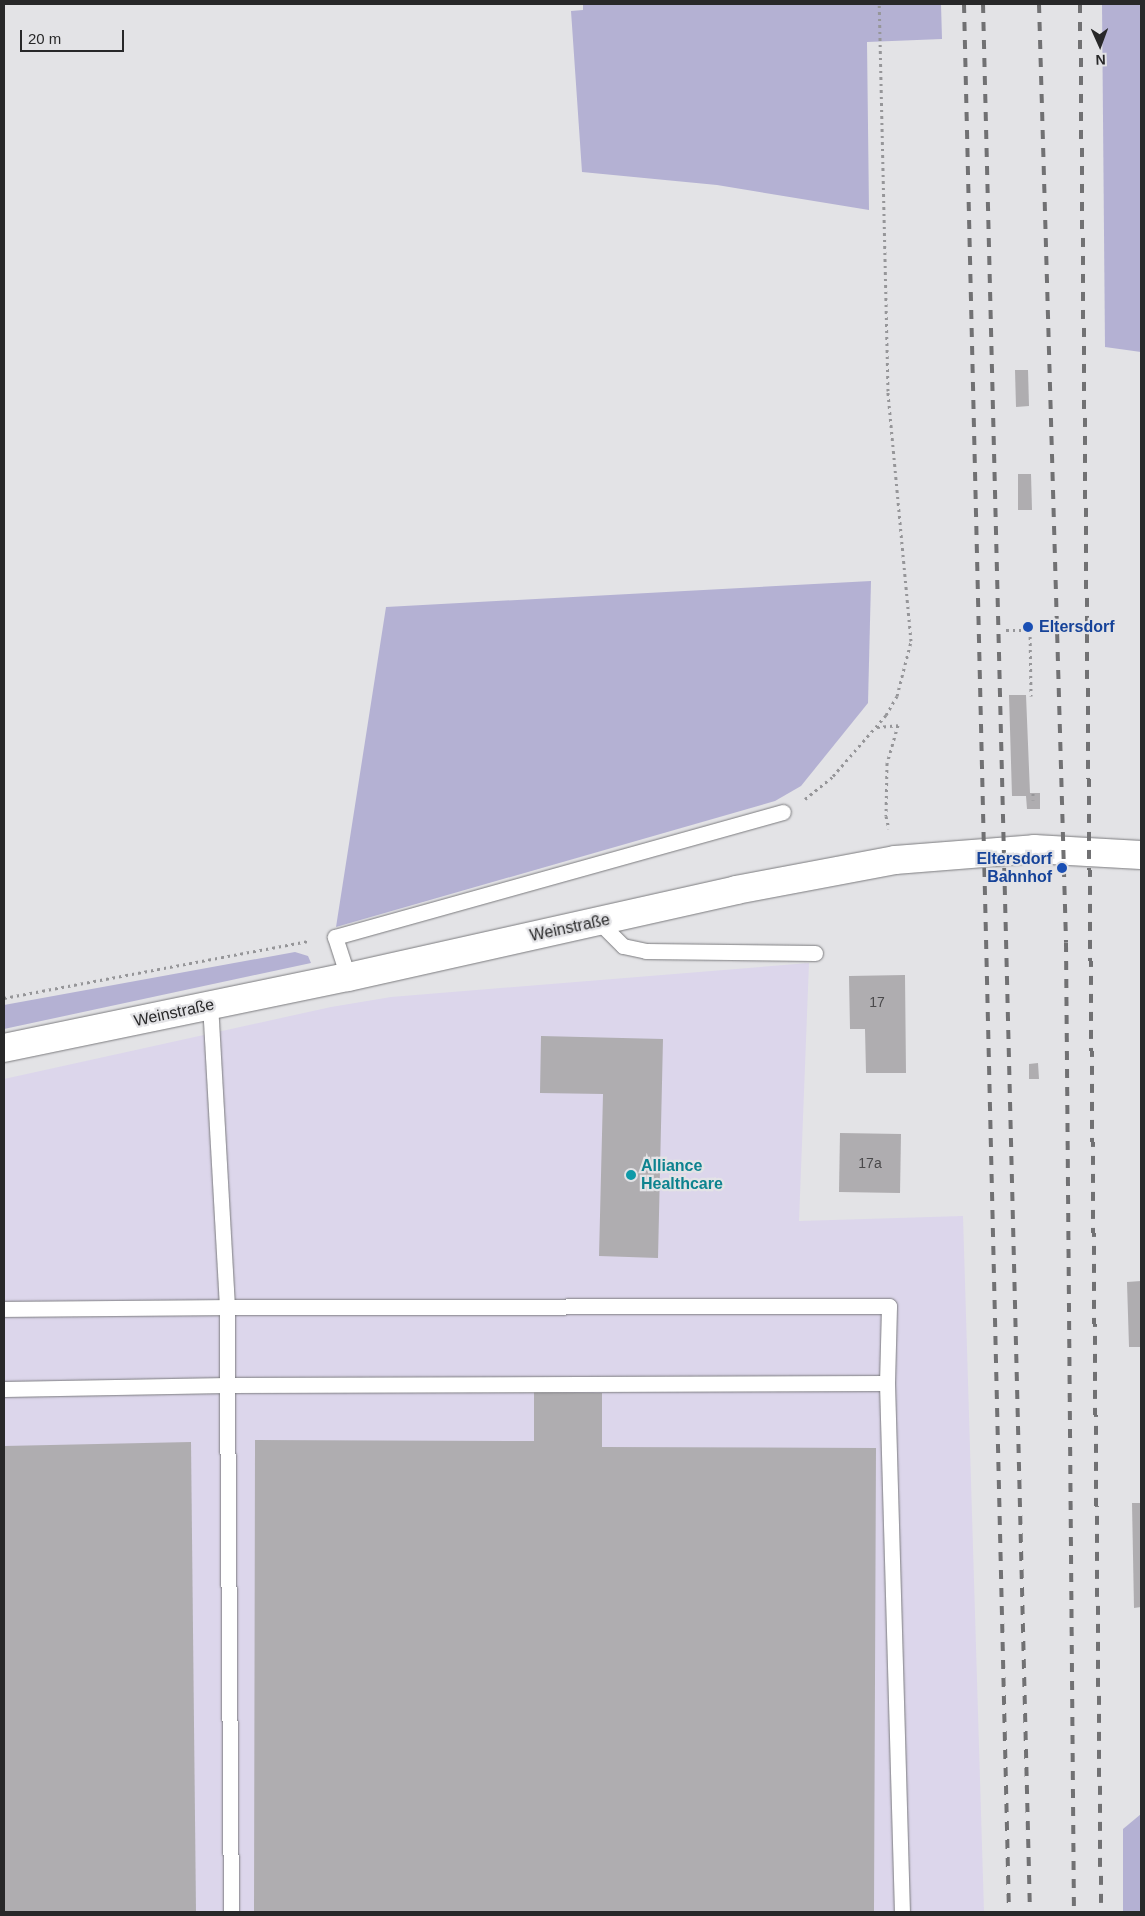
<!DOCTYPE html>
<meta charset="utf-8">
<style>
body{margin:0}
#map{position:relative;width:1145px;height:1916px;overflow:hidden;background:#e3e3e6;font-family:Arial,sans-serif}
div>[style]{position:absolute}
[style*='--x']{left:calc(var(--x)*1px);top:calc(var(--y)*1px);width:calc(var(--w)*1px);rotate:calc(var(--a)*1deg)}
.industrial>*{inset:0;background:#dcd6eb}
.green>*{inset:0;background:#b4b1d3}
.building>*{inset:0;background:#afadb0}
.path>*{height:3px;margin-top:-1.5px;transform-origin:0;background:repeating-linear-gradient(90deg,#969699 0 2.5px,transparent 0 6.5px)}
.roads{filter:drop-shadow(0 0 1px #7b7b7e) drop-shadow(0 0 1px #7b7b7e)}
.service>*{height:15px;margin:-7.5px;padding:0 7.5px;transform-origin:7.5px;border-radius:7.5px;background:#fff}
.secondary>*{height:28px;margin:-14px;padding:0 14px;transform-origin:14px;border-radius:14px;background:#fff}
.rail>*{height:4px;margin-top:-2px;transform-origin:0;background:repeating-linear-gradient(90deg,#717173 0 9px,transparent 0 18px)}
.dots>*{width:14px;height:14px;translate:-50% -50%;box-sizing:border-box;border:2px solid #e3e3e6;border-radius:50%}
span{translate:-50% -50%;white-space:nowrap;text-align:center;line-height:1.15;-webkit-text-stroke:4.5px #e3e3e6;paint-order:stroke}
.number-label{font-size:14px;color:#4a494b}
.number-label span{-webkit-text-stroke-width:0}
.transit-label{font-size:16px;color:#164399;font-weight:700}
.left{translate:0 -50%;text-align:left}
.right{translate:-100% -50%;text-align:right}
.street-label{font-size:16px;color:#282829}
.culture-label{font-size:16px;color:#0d838f;font-weight:700}
.frame{position:absolute;inset:0;border:5px solid #282829;pointer-events:none}
.north{position:absolute;left:1075px;top:20px;width:50px;height:50px;-webkit-text-stroke:4px #e3e3e6;paint-order:stroke;rotate:178deg;font-size:14px;font-weight:700;line-height:20px;text-align:center;color:#282829}
.north::after{content:'';display:block;margin:auto;width:18px;height:22px;background:#282829;clip-path:polygon(50% 0,100% 100%,50% 72%,0 100%)}
.scale{position:absolute;left:20px;top:30px;width:104px;height:22px;box-sizing:border-box;border:2px solid #282829;border-top:0;padding-left:6px;font-size:15px;line-height:18px;white-space:nowrap;color:#282829;-webkit-text-stroke:4px #e3e3e6;paint-order:stroke}
</style>
<div id="map">
<div class="industrial">
<i style="clip-path:polygon(809px 963px,799px 1221px,963px 1216px,984px 1912px,4px 1912px,4px 1079px,331px 1007px,391px 997px)"></i>
</div>
<div class="green">
<i style="clip-path:polygon(583px 4px,941px 4px,942px 39px,867px 42px,869px 210px,717px 185px,582px 172px,571px 11px,583px 10px)"></i>
<i style="clip-path:polygon(1102px 4px,1141px 4px,1141px 352px,1105px 347px)"></i>
<i style="clip-path:polygon(871px 581px,868px 703px,801px 786px,775px 801px,336px 927px,386px 607px)"></i>
<i style="clip-path:polygon(295px 952px,308px 956px,311px 963px,4px 1029px,4px 1005px)"></i>
<i style="clip-path:polygon(1141px 1814px,1141px 1912px,1123px 1912px,1123px 1829px)"></i>
</div>
<div class="building">
<i style="clip-path:polygon(1015px 370px,1028px 370px,1029px 406px,1016px 407px)"></i>
<i style="clip-path:polygon(1018px 474px,1031px 474px,1032px 510px,1018px 510px)"></i>
<i style="clip-path:polygon(1009px 695px,1026px 695px,1030px 793px,1040px 793px,1040px 809px,1027px 809px,1026px 796px,1012px 796px)"></i>
<i style="clip-path:polygon(905px 975px,906px 1073px,866px 1073px,865px 1029px,850px 1029px,849px 976px)"></i>
<i style="clip-path:polygon(541px 1036px,663px 1039px,658px 1258px,599px 1256px,603px 1094px,540px 1093px)"></i>
<i style="clip-path:polygon(1038px 1063px,1039px 1079px,1029px 1079px,1029px 1064px)"></i>
<i style="clip-path:polygon(840px 1133px,901px 1134px,900px 1193px,839px 1192px)"></i>
<i style="clip-path:polygon(1141px 1281px,1141px 1347px,1129px 1347px,1127px 1282px)"></i>
<i style="clip-path:polygon(534px 1392px,602px 1393px,602px 1447px,876px 1448px,874px 1912px,254px 1912px,255px 1440px,534px 1441px)"></i>
<i style="clip-path:polygon(191px 1442px,196px 1912px,4px 1912px,4px 1446px)"></i>
<i style="clip-path:polygon(1132px 1503px,1141px 1503px,1141px 1607px,1134px 1608px)"></i>
</div>
<div class="path">
<i style="--x:1006;--y:630;--w:24;--a:0"></i>
<i style="--x:1030;--y:630;--w:66;--a:89.1"></i>
<i style="--x:877;--y:727;--w:21;--a:-5"></i>
<i style="--x:898;--y:725;--w:40;--a:106"></i>
<i style="--x:887;--y:763;--w:53;--a:91.1"></i>
<i style="--x:886;--y:816;--w:13;--a:77"></i>
<i style="--x:1033;--y:793;--w:7;--a:90"></i>
<i style="--x:805;--y:799;--w:36;--a:-39"></i>
<i style="--x:833;--y:776;--w:81;--a:-49"></i>
<i style="--x:886;--y:715;--w:22;--a:-60"></i>
<i style="--x:897;--y:696;--w:57;--a:-75.7"></i>
<i style="--x:911;--y:641;--w:251;--a:-95.3"></i>
<i style="--x:888;--y:391;--w:387;--a:-91.3"></i>
<i style="--x:4;--y:998;--w:311;--a:-10.6"></i>
</div>
<div class="roads">
<div class="service">
<i style="--x:599;--y:922;--w:34;--a:45"></i>
<i style="--x:623;--y:946;--w:24;--a:12"></i>
<i style="--x:646;--y:951;--w:169;--a:0.7"></i>
<i style="--x:348;--y:977;--w:42;--a:-108"></i>
<i style="--x:335;--y:937;--w:465;--a:-15.6"></i>
<i style="--x:4;--y:1309;--w:223;--a:-0.5"></i>
<i style="--x:227;--y:1307;--w:78;--a:90"></i>
<i style="--x:227;--y:1385;--w:660;--a:-0.17"></i>
<i style="--x:887;--y:1383;--w:77;--a:-88.5"></i>
<i style="--x:889;--y:1306;--w:662;--a:179.91"></i>
<i style="--x:227;--y:1307;--w:302;--a:-93.2"></i>
<i style="--x:887;--y:1383;--w:529;--a:88.38"></i>
<i style="--x:4;--y:1389;--w:223;--a:-1"></i>
<i style="--x:227;--y:1385;--w:527;--a:89.57"></i>
</div>
<div class="secondary">
<i style="--x:4;--y:1048;--w:351;--a:-11.7"></i>
<i style="--x:348;--y:977;--w:398;--a:-12.6"></i>
<i style="--x:736;--y:890;--w:162;--a:-10.7"></i>
<i style="--x:895;--y:860;--w:139;--a:-4.5"></i>
<i style="--x:1034;--y:849;--w:107;--a:3.2"></i>
</div>
</div>
<div class="rail">
<i style="--x:964;--y:4;--w:1909;--a:88.65"></i>
<i style="--x:983;--y:4;--w:1909;--a:88.59"></i>
<i style="--x:1039;--y:4;--w:939;--a:88.35"></i>
<i style="--x:1066;--y:943;--w:969;--a:89.53"></i>
<i style="--x:1080;--y:4;--w:1908;--a:89.37"></i>
</div>
<div class="dots">
<i style="left:1028px;top:627px;background:#1a4fb4"></i>
<i style="left:1062px;top:868px;background:#1a4fb4"></i>
<i style="left:631px;top:1175px;background:#0f9aa8"></i>
</div>
<div class="number-label">
<span style="left:877px;top:1002px">17</span>
<span style="left:870px;top:1163px">17a</span>
</div>
<div class="transit-label">
<span class="left" style="left:1039px;top:627px">Eltersdorf</span>
<span class="right" style="left:1052px;top:868px">Eltersdorf<br>Bahnhof</span>
</div>
<div class="street-label">
<span style="left:570px;top:928px;rotate:-12deg">Weinstraße</span>
<span style="left:174px;top:1013px;rotate:-12deg">Weinstraße</span>
</div>
<div class="culture-label">
<span class="left" style="left:641px;top:1175px">Alliance<br>Healthcare</span>
</div>
<div class="frame"></div>
<div class="north">N</div>
<div class="scale">20 m</div>
</div>
